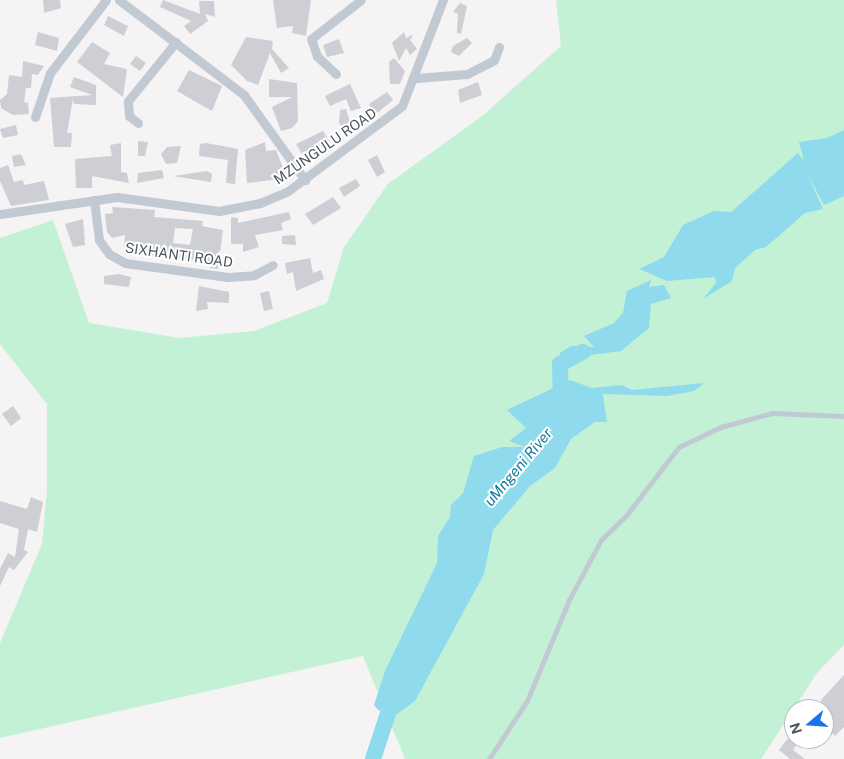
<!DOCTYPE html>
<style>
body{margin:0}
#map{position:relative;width:844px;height:759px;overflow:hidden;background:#f5f3f3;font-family:"Public Sans",sans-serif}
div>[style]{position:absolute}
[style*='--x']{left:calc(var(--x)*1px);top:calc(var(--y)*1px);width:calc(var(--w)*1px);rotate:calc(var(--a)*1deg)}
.green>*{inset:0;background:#c3f1d5}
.water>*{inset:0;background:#90daee}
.river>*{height:16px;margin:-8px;padding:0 8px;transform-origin:8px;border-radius:8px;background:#90daee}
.building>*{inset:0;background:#cdcfd5}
.lane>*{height:4.5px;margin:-2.25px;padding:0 2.25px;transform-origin:2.25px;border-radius:2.25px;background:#c1cad2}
.street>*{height:9px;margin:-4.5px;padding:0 4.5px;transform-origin:4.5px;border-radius:4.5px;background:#c1cad2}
span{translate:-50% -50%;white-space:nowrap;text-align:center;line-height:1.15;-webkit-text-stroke:4px #fff;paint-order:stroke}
.street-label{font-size:14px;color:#4a5661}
.water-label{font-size:15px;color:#0c7c9b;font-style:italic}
.north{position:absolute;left:784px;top:699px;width:50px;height:50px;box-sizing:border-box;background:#fff;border:1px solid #b7bbc0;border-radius:50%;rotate:252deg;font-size:14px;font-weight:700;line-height:20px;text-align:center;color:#4a5661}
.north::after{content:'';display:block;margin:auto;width:18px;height:22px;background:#1a73e8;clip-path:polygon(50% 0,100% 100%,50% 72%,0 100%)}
</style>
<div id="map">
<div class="green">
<i style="clip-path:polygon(556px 0,844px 0,844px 645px,817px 673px,761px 759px,405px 759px,363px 656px,0 738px,0 643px,42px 544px,47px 490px,47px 404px,0 344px,0 238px,53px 220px,89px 323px,179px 338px,254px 331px,327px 303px,344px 247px,388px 184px,482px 116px,561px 46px)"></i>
</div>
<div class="water">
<i style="clip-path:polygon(844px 130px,844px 196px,824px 205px,807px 173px,823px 209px,805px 213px,766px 247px,755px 250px,735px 268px,732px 281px,703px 299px,716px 283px,715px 277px,667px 281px,639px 269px,664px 257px,683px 225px,714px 211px,731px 212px,798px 153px,804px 161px,799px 142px,827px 138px)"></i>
<i style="clip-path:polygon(651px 280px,649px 287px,664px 285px,671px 298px,651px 304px,649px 328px,621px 351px,560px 359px,560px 353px,571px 346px,594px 347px,584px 336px,614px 323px,623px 313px,627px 291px)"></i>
<i style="clip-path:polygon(570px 380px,592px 388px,622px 385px,632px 390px,704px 383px,694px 391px,667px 396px,603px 394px,607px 422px,595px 422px,571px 439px,555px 468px,530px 486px,493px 530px,484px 574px,415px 701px,397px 714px,378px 710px,374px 705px,385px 671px,437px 563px,438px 536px,450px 517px,451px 505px,463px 493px,474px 456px,502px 447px,525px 447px,509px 441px,526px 428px,507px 410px)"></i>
</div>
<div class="river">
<i style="--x:561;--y:406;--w:42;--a:-91.4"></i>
<i style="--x:560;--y:364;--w:26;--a:-28"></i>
<i style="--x:373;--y:759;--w:71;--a:-71.8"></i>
</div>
<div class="building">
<i style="clip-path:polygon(43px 0,60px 0,61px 8px,44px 13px)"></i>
<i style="clip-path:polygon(163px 0,200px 14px,199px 1px,214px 1px,215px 17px,205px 14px,208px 21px,190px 34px,184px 26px,191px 21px,160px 7px)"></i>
<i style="clip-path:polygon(273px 0,311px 0,306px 36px,292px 33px,293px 26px,277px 28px)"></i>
<i style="clip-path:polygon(460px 3px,467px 6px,461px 34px,457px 33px,458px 14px,453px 12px)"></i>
<i style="clip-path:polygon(108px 16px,128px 26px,124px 36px,104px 25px)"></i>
<i style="clip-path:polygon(38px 32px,59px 38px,57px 51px,35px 45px)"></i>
<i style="clip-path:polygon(404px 32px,406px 38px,413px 35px,410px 40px,417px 49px,410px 55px,406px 48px,399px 61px,392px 43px)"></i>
<i style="clip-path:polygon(246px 37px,273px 41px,272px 49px,289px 68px,281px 73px,270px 53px,258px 85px,247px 81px,231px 65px)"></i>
<i style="clip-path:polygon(467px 38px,472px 43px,459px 56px,451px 52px,453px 46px)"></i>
<i style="clip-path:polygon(339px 39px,344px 53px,327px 57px,323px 45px)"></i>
<i style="clip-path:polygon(92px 42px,110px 53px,104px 64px,127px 69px,123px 97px,77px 62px)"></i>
<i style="clip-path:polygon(136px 56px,146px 63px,140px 71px,130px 64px)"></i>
<i style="clip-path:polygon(394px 58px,405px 71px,400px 84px,390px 84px,389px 62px)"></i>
<i style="clip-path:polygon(23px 61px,44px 66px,38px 75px,32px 74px,31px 88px,26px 88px,24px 102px,28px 103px,29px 114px,13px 115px,1px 108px,0 100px,7px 94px,9px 75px,22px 77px)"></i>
<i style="clip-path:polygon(189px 70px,222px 86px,212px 111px,177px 91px)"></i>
<i style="clip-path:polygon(74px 77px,96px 85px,96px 105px,74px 104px,73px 99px,67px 133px,72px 133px,71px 147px,54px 147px,50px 98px,92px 95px,70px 87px)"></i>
<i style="clip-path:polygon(269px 79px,297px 83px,298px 121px,292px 128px,281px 131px,272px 107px,292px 97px,269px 97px)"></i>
<i style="clip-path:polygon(478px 82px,482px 95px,460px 103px,458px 90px)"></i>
<i style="clip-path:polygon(350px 84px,361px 108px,351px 111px,346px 99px,330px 106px,325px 96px)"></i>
<i style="clip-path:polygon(387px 92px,393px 100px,376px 114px,369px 104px)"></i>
<i style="clip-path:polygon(346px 109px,353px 133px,345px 135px,339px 122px,340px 110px)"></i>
<i style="clip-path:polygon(16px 125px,18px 135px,3px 138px,0 129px)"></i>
<i style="clip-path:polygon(323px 131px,329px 141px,304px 158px,296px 144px)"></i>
<i style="clip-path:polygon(138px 141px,148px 142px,145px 156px,138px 156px)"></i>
<i style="clip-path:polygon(265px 142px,266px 151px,276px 150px,287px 178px,247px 183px,245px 150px)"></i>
<i style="clip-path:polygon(121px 143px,121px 172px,127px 173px,129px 183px,92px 176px,92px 188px,76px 188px,75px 159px,112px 156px,110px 145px)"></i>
<i style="clip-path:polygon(206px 143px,238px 149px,235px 184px,226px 183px,228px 160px,199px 156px,200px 144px)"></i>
<i style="clip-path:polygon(181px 146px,177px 163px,166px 164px,161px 154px,167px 147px)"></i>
<i style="clip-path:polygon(21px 154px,26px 165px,14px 167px,12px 156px)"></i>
<i style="clip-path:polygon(377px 155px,385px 172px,377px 177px,368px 160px)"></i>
<i style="clip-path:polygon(8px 165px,14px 182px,23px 180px,24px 185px,44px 181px,49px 200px,11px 206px,0 181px,0 168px)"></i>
<i style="clip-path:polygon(162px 170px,164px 178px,137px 183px,138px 173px)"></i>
<i style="clip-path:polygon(207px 171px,212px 174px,211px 182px,173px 176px)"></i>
<i style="clip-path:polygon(356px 179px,360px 186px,344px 197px,339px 188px)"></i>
<i style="clip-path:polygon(333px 197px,341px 208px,313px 225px,305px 214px)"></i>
<i style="clip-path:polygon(evenodd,112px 207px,155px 210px,154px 217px,203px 221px,202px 226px,223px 230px,218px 269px,210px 268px,211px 263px,179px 258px,180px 253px,172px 251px,170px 257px,124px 253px,125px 235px,112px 238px,107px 232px,105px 214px,113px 213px,112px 207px,175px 228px,193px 229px,190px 245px,173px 243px,175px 228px)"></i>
<i style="clip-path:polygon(289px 212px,291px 219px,281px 223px,283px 230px,255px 235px,259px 247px,243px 252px,243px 244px,231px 244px,231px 217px,238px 218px,238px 223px)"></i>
<i style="clip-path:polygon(83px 219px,85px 245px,73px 247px,65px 224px)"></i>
<i style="clip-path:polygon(295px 235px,296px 245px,282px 244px,282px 236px)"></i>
<i style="clip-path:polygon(310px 258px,313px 273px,321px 270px,324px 279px,296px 291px,293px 272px,287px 274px,285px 263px)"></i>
<i style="clip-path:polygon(119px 274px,131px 277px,129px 287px,104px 284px,104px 276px)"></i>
<i style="clip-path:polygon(199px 286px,229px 292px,229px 303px,207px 302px,208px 309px,196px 311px)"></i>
<i style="clip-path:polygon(269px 291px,273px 309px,264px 311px,260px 293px)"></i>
<i style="clip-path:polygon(13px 406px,21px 418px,11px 426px,2px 414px)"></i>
<i style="clip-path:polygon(31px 497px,43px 502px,37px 532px,28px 529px,24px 550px,28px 552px,14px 570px,9px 567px,0 586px,0 569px,8px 553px,15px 557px,19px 529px,0 523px,0 501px,27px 509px)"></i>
<i style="clip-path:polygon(844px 675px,844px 727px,835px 736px,824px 724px,821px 700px)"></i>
<i style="clip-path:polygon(788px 738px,796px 745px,793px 750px,805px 759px,790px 759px,779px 750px)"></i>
</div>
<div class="lane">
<i style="--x:489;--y:759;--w:69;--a:-56.8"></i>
<i style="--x:527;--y:701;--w:109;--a:-67.4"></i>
<i style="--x:569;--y:600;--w:68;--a:-61.9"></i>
<i style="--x:601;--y:540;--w:33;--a:-44"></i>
<i style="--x:625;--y:517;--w:88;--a:-52.4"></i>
<i style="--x:679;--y:447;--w:47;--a:-25.5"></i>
<i style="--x:721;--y:427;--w:53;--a:-15.4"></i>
<i style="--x:772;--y:413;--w:72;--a:2.4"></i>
</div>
<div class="street">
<i style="--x:119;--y:0;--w:157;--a:37.2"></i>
<i style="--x:244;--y:95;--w:105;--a:54.3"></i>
<i style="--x:336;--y:74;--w:26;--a:-137"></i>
<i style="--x:317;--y:56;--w:18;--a:-109"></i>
<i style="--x:311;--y:39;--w:63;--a:-38"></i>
<i style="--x:416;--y:78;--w:51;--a:-4.5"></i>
<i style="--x:467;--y:74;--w:30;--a:-27"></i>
<i style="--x:494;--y:60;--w:14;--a:-69"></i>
<i style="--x:35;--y:117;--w:46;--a:-71.2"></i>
<i style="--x:50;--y:73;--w:92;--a:-52.5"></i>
<i style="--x:138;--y:123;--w:11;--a:-142"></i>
<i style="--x:129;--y:116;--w:15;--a:-94"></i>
<i style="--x:128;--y:101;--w:76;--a:-50.9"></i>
<i style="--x:94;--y:200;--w:40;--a:82.9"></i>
<i style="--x:99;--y:240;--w:17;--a:54"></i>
<i style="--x:109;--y:254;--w:18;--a:29"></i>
<i style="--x:125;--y:263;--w:104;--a:7.7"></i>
<i style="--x:228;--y:277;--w:26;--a:-4"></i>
<i style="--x:254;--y:275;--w:21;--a:-28"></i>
<i style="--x:0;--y:214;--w:118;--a:-8.3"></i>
<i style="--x:117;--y:197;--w:103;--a:7.8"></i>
<i style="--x:219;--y:211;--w:42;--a:-11"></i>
<i style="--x:260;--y:203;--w:30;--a:-23"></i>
<i style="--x:288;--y:191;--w:142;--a:-36.7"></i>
<i style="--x:402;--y:106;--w:114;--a:-68.9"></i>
</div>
<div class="street-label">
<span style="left:325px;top:146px;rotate:-35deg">MZUNGULU ROAD</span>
<span style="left:179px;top:255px;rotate:8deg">SIXHANTI ROAD</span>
</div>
<div class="water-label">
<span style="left:518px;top:467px;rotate:-50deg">uMngeni River</span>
</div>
<div class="north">N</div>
</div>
